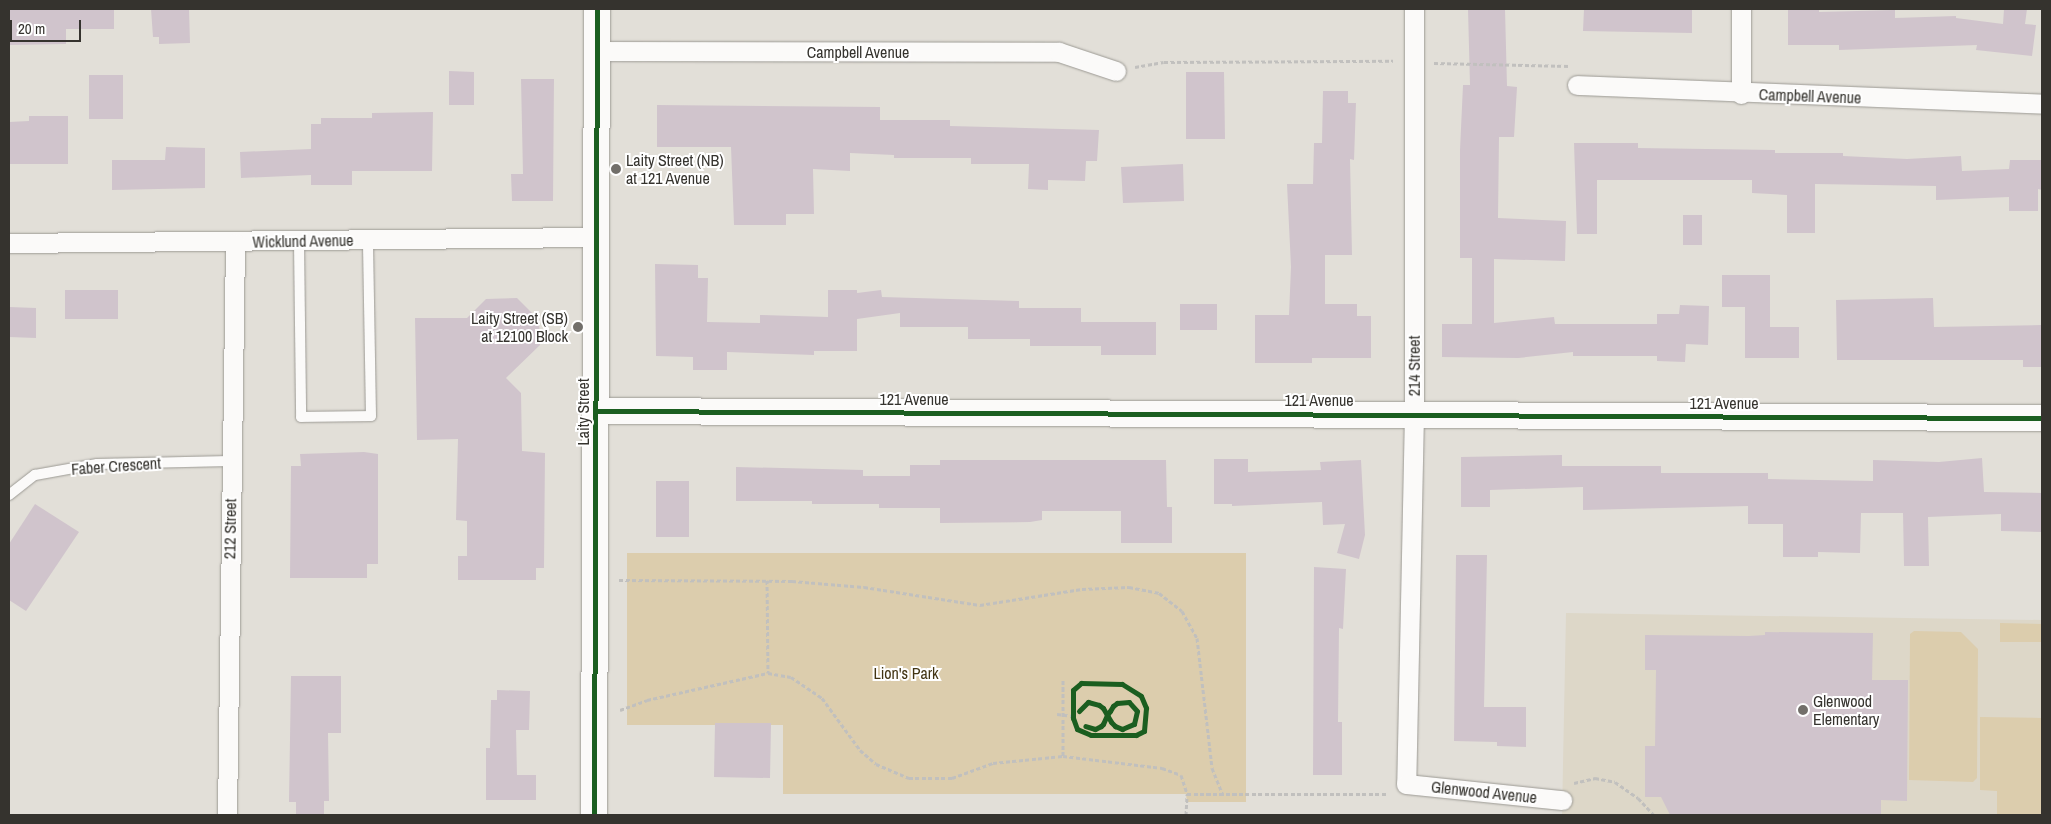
<!DOCTYPE html>
<style>
body{margin:0}
#map{position:relative;width:2051px;height:824px;overflow:hidden;background:#e2dfd8;font-family:"Archivo Narrow",sans-serif}
div>[style]{position:absolute}
[style*='--x']{left:calc(var(--x)*1px);top:calc(var(--y)*1px);width:calc(var(--w)*1px);rotate:calc(var(--a)*1deg)}
.built>*{inset:0;background:#ddd7c8}
.green>*{inset:0;background:#dccdad}
.building>*{inset:0;background:#d0c4cc}
.path>*{height:3px;margin-top:-1.5px;transform-origin:0;background:repeating-linear-gradient(90deg,#c1c0be 0 4px,transparent 0 6.5px)}
.roads{filter:drop-shadow(0 0 1px #9c9a94) drop-shadow(0 0 1px #9c9a94)}
.lane>*{height:10px;margin:-5px;padding:0 5px;transform-origin:5px;border-radius:5px;background:#fbfaf9}
.street>*{height:19px;margin:-9.5px;padding:0 9.5px;transform-origin:9.5px;border-radius:9.5px;background:#fbfaf9}
.secondary>*{height:26px;margin:-13px;padding:0 13px;transform-origin:13px;border-radius:13px;background:#fbfaf9}
.cycleway>*{height:5px;margin:-2.5px;padding:0 2.5px;transform-origin:2.5px;border-radius:2.5px;background:#1b5e20}
.dots>*{width:14px;height:14px;translate:-50% -50%;box-sizing:border-box;border:2px solid #fff;border-radius:50%}
span{translate:-50% -50%;white-space:nowrap;text-align:center;line-height:1.15;-webkit-text-stroke:4px #fff;paint-order:stroke}
.street-label{font-size:16px;color:#35332e}
.poi-label{font-size:16px;color:#35332e}
.left{translate:0 -50%;text-align:left}
.right{translate:-100% -50%;text-align:right}
.park-label{font-size:16px;color:#423412}
.frame{position:absolute;inset:0;border:10px solid #35332e;pointer-events:none}
.scale{position:absolute;left:10px;top:20px;width:71px;height:22px;box-sizing:border-box;border:2px solid #35332e;border-top:0;padding-left:6px;font-size:15px;line-height:18px;white-space:nowrap;color:#35332e;-webkit-text-stroke:4px #fff;paint-order:stroke}
</style>
<div id="map">
<div class="built">
<i style="clip-path:polygon(1566px 613px,2042px 620px,2042px 815px,1562px 815px)"></i>
</div>
<div class="green">
<i style="clip-path:polygon(627px 553px,1246px 553px,1246px 802px,1187px 802px,1186px 794px,783px 794px,783px 725px,627px 725px)"></i>
<i style="clip-path:polygon(2000px 623px,2042px 624px,2042px 642px,2000px 642px)"></i>
<i style="clip-path:polygon(1914px 631px,1961px 632px,1978px 649px,1977px 778px,1973px 782px,1909px 780px,1910px 634px)"></i>
<i style="clip-path:polygon(1980px 717px,2042px 718px,2042px 815px,1997px 815px,1997px 791px,1980px 790px)"></i>
</div>
<div class="building">
<i style="clip-path:polygon(9px 9px,114px 9px,114px 29px,66px 29px,66px 44px,9px 45px)"></i>
<i style="clip-path:polygon(151px 9px,189px 9px,190px 43px,159px 44px,159px 37px,153px 37px)"></i>
<i style="clip-path:polygon(1468px 9px,1505px 9px,1507px 86px,1517px 87px,1514px 137px,1499px 137px,1498px 218px,1566px 221px,1565px 261px,1494px 259px,1494px 323px,1554px 317px,1555px 324px,1657px 324px,1657px 314px,1679px 314px,1680px 305px,1709px 306px,1708px 345px,1686px 344px,1685px 362px,1657px 361px,1657px 356px,1573px 356px,1573px 352px,1518px 358px,1442px 357px,1442px 324px,1472px 324px,1472px 258px,1460px 258px,1460px 150px,1463px 85px,1470px 85px)"></i>
<i style="clip-path:polygon(1584px 9px,1692px 9px,1692px 33px,1583px 31px)"></i>
<i style="clip-path:polygon(1788px 9px,1819px 9px,1819px 12px,1895px 10px,1895px 18px,1956px 16px,1956px 18px,2003px 24px,2004px 9px,2027px 9px,2025px 24px,2036px 25px,2032px 56px,1976px 50px,1977px 45px,1839px 50px,1839px 45px,1788px 45px)"></i>
<i style="clip-path:polygon(449px 71px,474px 72px,474px 105px,449px 105px)"></i>
<i style="clip-path:polygon(1186px 72px,1224px 72px,1225px 139px,1186px 139px)"></i>
<i style="clip-path:polygon(89px 75px,123px 75px,123px 119px,89px 119px)"></i>
<i style="clip-path:polygon(521px 79px,554px 79px,553px 201px,512px 201px,511px 174px,523px 174px)"></i>
<i style="clip-path:polygon(1323px 91px,1348px 91px,1348px 103px,1356px 103px,1354px 160px,1350px 159px,1352px 255px,1325px 255px,1325px 304px,1357px 304px,1357px 316px,1371px 316px,1371px 358px,1312px 358px,1312px 363px,1255px 363px,1255px 315px,1289px 315px,1291px 267px,1287px 184px,1313px 184px,1314px 143px,1322px 143px)"></i>
<i style="clip-path:polygon(657px 105px,880px 107px,880px 120px,950px 120px,950px 126px,1099px 130px,1097px 161px,1086px 161px,1085px 181px,1048px 180px,1048px 190px,1028px 189px,1029px 164px,971px 164px,971px 158px,894px 158px,894px 155px,850px 153px,850px 171px,813px 169px,814px 214px,786px 214px,786px 225px,734px 225px,731px 147px,657px 147px)"></i>
<i style="clip-path:polygon(433px 112px,432px 171px,352px 171px,352px 185px,311px 185px,311px 175px,241px 178px,240px 152px,311px 149px,311px 124px,321px 124px,321px 118px,372px 118px,372px 113px)"></i>
<i style="clip-path:polygon(29px 116px,68px 116px,68px 164px,9px 164px,9px 122px,29px 121px)"></i>
<i style="clip-path:polygon(1574px 143px,1638px 143px,1638px 148px,1775px 150px,1775px 153px,1843px 153px,1843px 156px,1907px 159px,1961px 156px,1962px 171px,2009px 169px,2010px 160px,2042px 160px,2042px 190px,2038px 189px,2038px 211px,2009px 211px,2009px 197px,1936px 200px,1936px 186px,1815px 184px,1815px 233px,1787px 233px,1787px 195px,1752px 193px,1752px 180px,1597px 180px,1597px 234px,1577px 234px)"></i>
<i style="clip-path:polygon(166px 147px,205px 148px,205px 188px,112px 190px,112px 160px,165px 160px)"></i>
<i style="clip-path:polygon(1183px 164px,1184px 201px,1123px 203px,1121px 167px)"></i>
<i style="clip-path:polygon(1683px 215px,1702px 215px,1702px 245px,1683px 245px)"></i>
<i style="clip-path:polygon(655px 264px,698px 265px,698px 278px,708px 278px,707px 322px,760px 323px,760px 315px,828px 317px,828px 290px,857px 290px,857px 293px,881px 290px,882px 297px,1019px 301px,1019px 308px,1081px 308px,1081px 322px,1156px 322px,1156px 355px,1101px 355px,1101px 346px,1030px 346px,1030px 339px,968px 339px,968px 327px,900px 327px,900px 313px,857px 319px,857px 351px,814px 351px,814px 355px,727px 352px,727px 370px,693px 370px,693px 357px,656px 356px)"></i>
<i style="clip-path:polygon(1722px 275px,1770px 275px,1770px 327px,1799px 327px,1799px 358px,1745px 358px,1745px 307px,1722px 307px)"></i>
<i style="clip-path:polygon(65px 290px,118px 290px,118px 319px,65px 319px)"></i>
<i style="clip-path:polygon(517px 298px,539px 320px,540px 345px,506px 378px,521px 393px,522px 451px,545px 453px,544px 568px,536px 568px,536px 580px,458px 580px,458px 556px,467px 556px,467px 521px,456px 520px,458px 439px,417px 440px,415px 318px,467px 318px,486px 299px)"></i>
<i style="clip-path:polygon(1933px 298px,1934px 327px,2042px 325px,2042px 367px,2023px 367px,2023px 360px,1837px 360px,1836px 300px)"></i>
<i style="clip-path:polygon(1180px 304px,1217px 304px,1217px 330px,1180px 330px)"></i>
<i style="clip-path:polygon(9px 307px,36px 308px,36px 338px,9px 337px)"></i>
<i style="clip-path:polygon(364px 452px,378px 454px,378px 564px,367px 564px,367px 578px,290px 578px,291px 466px,301px 466px,300px 454px)"></i>
<i style="clip-path:polygon(1562px 455px,1562px 466px,1661px 466px,1661px 473px,1768px 473px,1768px 479px,1873px 481px,1873px 460px,1939px 462px,1982px 458px,1984px 492px,2042px 493px,2042px 532px,2001px 531px,2001px 514px,1928px 517px,1929px 566px,1904px 566px,1903px 513px,1861px 513px,1860px 553px,1818px 552px,1818px 557px,1783px 557px,1783px 524px,1748px 524px,1748px 506px,1583px 510px,1583px 487px,1490px 490px,1490px 507px,1461px 507px,1461px 457px)"></i>
<i style="clip-path:polygon(1214px 459px,1248px 459px,1248px 472px,1321px 470px,1320px 462px,1361px 460px,1365px 535px,1359px 559px,1337px 553px,1345px 524px,1323px 525px,1322px 502px,1232px 506px,1232px 504px,1214px 504px)"></i>
<i style="clip-path:polygon(940px 460px,1166px 460px,1167px 507px,1172px 507px,1172px 543px,1121px 543px,1121px 511px,1042px 511px,1042px 520px,1030px 522px,940px 523px,940px 508px,879px 508px,879px 504px,812px 504px,812px 501px,736px 501px,736px 467px,863px 470px,863px 476px,910px 476px,910px 465px,940px 465px)"></i>
<i style="clip-path:polygon(656px 481px,689px 481px,689px 537px,656px 537px)"></i>
<i style="clip-path:polygon(35px 504px,79px 532px,26px 611px,9px 600px,9px 544px)"></i>
<i style="clip-path:polygon(1456px 555px,1487px 555px,1484px 707px,1526px 707px,1526px 747px,1497px 746px,1497px 742px,1454px 741px)"></i>
<i style="clip-path:polygon(1314px 567px,1346px 569px,1343px 629px,1339px 628px,1338px 722px,1342px 722px,1342px 775px,1313px 775px)"></i>
<i style="clip-path:polygon(1765px 632px,1873px 633px,1872px 680px,1908px 680px,1907px 801px,1881px 800px,1881px 815px,1670px 815px,1661px 797px,1645px 797px,1645px 746px,1655px 746px,1656px 670px,1645px 670px,1645px 635px,1749px 636px,1765px 635px)"></i>
<i style="clip-path:polygon(291px 676px,341px 676px,341px 733px,328px 733px,329px 801px,324px 801px,324px 815px,296px 815px,296px 802px,289px 802px)"></i>
<i style="clip-path:polygon(497px 690px,530px 691px,529px 730px,516px 730px,517px 775px,536px 775px,536px 800px,486px 800px,486px 748px,490px 748px,491px 700px,497px 700px)"></i>
<i style="clip-path:polygon(715px 723px,771px 723px,770px 778px,714px 777px)"></i>
</div>
<div class="path">
<i style="--x:1434;--y:63;--w:136;--a:1.3"></i>
<i style="--x:1135;--y:67;--w:29;--a:-10"></i>
<i style="--x:1164;--y:62;--w:229;--a:-0.3"></i>
<i style="--x:619;--y:580;--w:173;--a:0.3"></i>
<i style="--x:792;--y:581;--w:72;--a:4.8"></i>
<i style="--x:864;--y:587;--w:117;--a:8.8"></i>
<i style="--x:980;--y:605;--w:103;--a:-8.9"></i>
<i style="--x:1082;--y:589;--w:47;--a:-2.4"></i>
<i style="--x:1129;--y:587;--w:31;--a:11"></i>
<i style="--x:1159;--y:593;--w:29;--a:38"></i>
<i style="--x:1182;--y:611;--w:31;--a:61"></i>
<i style="--x:1197;--y:638;--w:131;--a:83.4"></i>
<i style="--x:1212;--y:768;--w:27;--a:68"></i>
<i style="--x:767;--y:580;--w:93;--a:89.4"></i>
<i style="--x:620;--y:710;--w:29;--a:-20"></i>
<i style="--x:647;--y:700;--w:124;--a:-12.6"></i>
<i style="--x:768;--y:673;--w:23;--a:10"></i>
<i style="--x:791;--y:677;--w:37;--a:34"></i>
<i style="--x:822;--y:698;--w:64;--a:53.8"></i>
<i style="--x:860;--y:750;--w:21;--a:41"></i>
<i style="--x:876;--y:764;--w:36;--a:23"></i>
<i style="--x:909;--y:778;--w:43;--a:0"></i>
<i style="--x:952;--y:778;--w:44;--a:-20.1"></i>
<i style="--x:993;--y:763;--w:70;--a:-5.7"></i>
<i style="--x:1063;--y:756;--w:100;--a:6.9"></i>
<i style="--x:1162;--y:768;--w:20;--a:20"></i>
<i style="--x:1181;--y:775;--w:20;--a:72"></i>
<i style="--x:1057;--y:714;--w:16;--a:7"></i>
<i style="--x:1063;--y:756;--w:76;--a:-90"></i>
<i style="--x:1574;--y:783;--w:22;--a:-13"></i>
<i style="--x:1595;--y:778;--w:20;--a:11"></i>
<i style="--x:1615;--y:782;--w:28;--a:35"></i>
<i style="--x:1638;--y:798;--w:23;--a:47"></i>
<i style="--x:1186;--y:815;--w:21;--a:-87"></i>
<i style="--x:1187;--y:794;--w:200;--a:0"></i>
</div>
<div class="roads">
<div class="lane">
<i style="--x:299;--y:242;--w:175;--a:89.3"></i>
<i style="--x:301;--y:417;--w:70;--a:-0.8"></i>
<i style="--x:371;--y:416;--w:176;--a:-91"></i>
<i style="--x:9;--y:495;--w:33;--a:-38"></i>
<i style="--x:35;--y:475;--w:63;--a:-10.1"></i>
<i style="--x:97;--y:464;--w:133;--a:-1.3"></i>
</div>
<div class="street">
<i style="--x:1414;--y:9;--w:404;--a:90"></i>
<i style="--x:1414;--y:413;--w:371;--a:91.2"></i>
<i style="--x:1406;--y:784;--w:157;--a:5.9"></i>
<i style="--x:597;--y:51;--w:462;--a:0.1"></i>
<i style="--x:1059;--y:52;--w:60;--a:18.4"></i>
<i style="--x:1577;--y:85;--w:465;--a:2.3"></i>
<i style="--x:1741;--y:94;--w:85;--a:-90"></i>
<i style="--x:9;--y:243;--w:587;--a:-0.59"></i>
<i style="--x:227;--y:815;--w:572;--a:-89.2"></i>
</div>
<div class="secondary">
<i style="--x:596;--y:411;--w:1446;--a:0.28"></i>
<i style="--x:594;--y:815;--w:806;--a:-89.79"></i>
</div>
</div>
<div class="cycleway">
<i style="--x:596;--y:411;--w:1446;--a:0.28"></i>
<i style="--x:1081;--y:683;--w:41;--a:1.4"></i>
<i style="--x:1122;--y:684;--w:22;--a:32"></i>
<i style="--x:1141;--y:696;--w:13;--a:67"></i>
<i style="--x:1146;--y:708;--w:23;--a:95"></i>
<i style="--x:1144;--y:731;--w:9;--a:153"></i>
<i style="--x:1136;--y:735;--w:45;--a:180"></i>
<i style="--x:1091;--y:735;--w:15;--a:-157"></i>
<i style="--x:1077;--y:729;--w:12;--a:-110"></i>
<i style="--x:1073;--y:718;--w:28;--a:-90"></i>
<i style="--x:1073;--y:690;--w:11;--a:-41"></i>
<i style="--x:1079;--y:711;--w:13;--a:-45"></i>
<i style="--x:1088;--y:702;--w:11;--a:15"></i>
<i style="--x:1099;--y:705;--w:5;--a:37"></i>
<i style="--x:1103;--y:708;--w:16;--a:60"></i>
<i style="--x:1111;--y:722;--w:6;--a:45"></i>
<i style="--x:1115;--y:726;--w:8;--a:23"></i>
<i style="--x:1122;--y:729;--w:13;--a:-23"></i>
<i style="--x:1134;--y:724;--w:13;--a:-77"></i>
<i style="--x:1137;--y:711;--w:12;--a:-132"></i>
<i style="--x:1129;--y:702;--w:12;--a:175"></i>
<i style="--x:1117;--y:703;--w:5;--a:143"></i>
<i style="--x:1113;--y:706;--w:6;--a:121"></i>
<i style="--x:1110;--y:711;--w:5;--a:127"></i>
<i style="--x:1107;--y:715;--w:10;--a:114"></i>
<i style="--x:1103;--y:724;--w:3;--a:135"></i>
<i style="--x:1101;--y:726;--w:7;--a:153"></i>
<i style="--x:1095;--y:729;--w:10;--a:-163"></i>
<i style="--x:594;--y:815;--w:806;--a:-89.79"></i>
</div>
<div class="dots">
<i style="left:616px;top:169px;background:#726f6a"></i>
<i style="left:578px;top:327px;background:#726f6a"></i>
<i style="left:1803px;top:710px;background:#726f6a"></i>
</div>
<div class="street-label">
<span style="left:858px;top:52px">Campbell Avenue</span>
<span style="left:1810px;top:96px;rotate:2deg">Campbell Avenue</span>
<span style="left:303px;top:241px;rotate:-1deg">Wicklund Avenue</span>
<span style="left:1414px;top:366px;rotate:-90deg">214 Street</span>
<span style="left:914px;top:399px">121 Avenue</span>
<span style="left:1319px;top:400px">121 Avenue</span>
<span style="left:1724px;top:403px">121 Avenue</span>
<span style="left:583px;top:412px;rotate:-90deg">Laity Street</span>
<span style="left:116px;top:466px;rotate:-4deg">Faber Crescent</span>
<span style="left:230px;top:529px;rotate:-89deg">212 Street</span>
<span style="left:1484px;top:792px;rotate:6deg">Glenwood Avenue</span>
</div>
<div class="poi-label">
<span class="left" style="left:626px;top:169px">Laity Street (NB)<br>at 121 Avenue</span>
<span class="right" style="left:568px;top:327px">Laity Street (SB)<br>at 12100 Block</span>
<span class="left" style="left:1813px;top:710px">Glenwood<br>Elementary</span>
</div>
<div class="park-label">
<span style="left:906px;top:673px">Lion's Park</span>
</div>
<div class="frame"></div>
<div class="scale">20 m</div>
</div>
